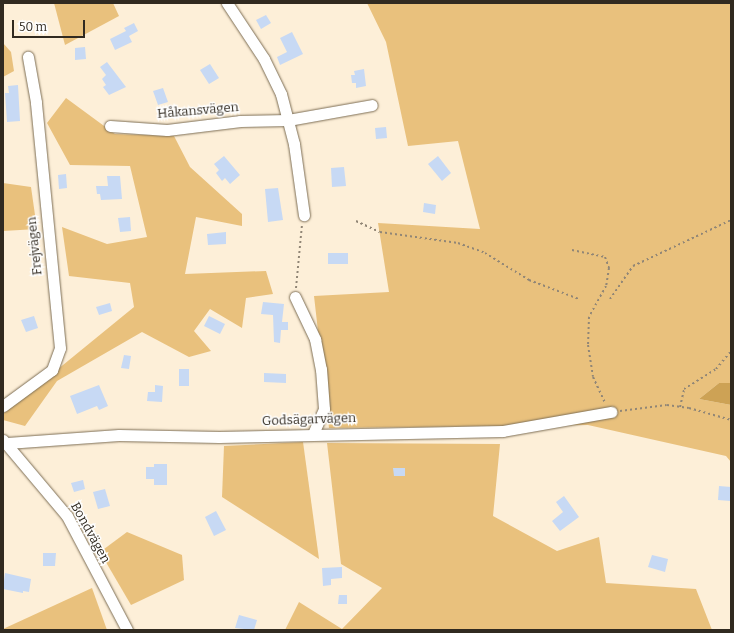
<!DOCTYPE html>
<meta charset="utf-8">
<style>
body{margin:0}
#map{position:relative;width:734px;height:633px;overflow:hidden;background:#fdefd8;font-family:Bitter,serif}
div>[style]{position:absolute}
[style*='--x']{left:calc(var(--x)*1px);top:calc(var(--y)*1px);width:calc(var(--w)*1px);rotate:calc(var(--a)*1deg)}
.green>*{inset:0;background:#e9c17d}
.water>*{inset:0;background:#cda255}
.building>*{inset:0;background:#c7d9f4}
.path>*{height:2px;margin-top:-1px;transform-origin:0;background:repeating-linear-gradient(90deg,#918676 0 2px,transparent 0 5px)}
.roads{filter:drop-shadow(0 0 1px #7d6e55) drop-shadow(0 0 1px #7d6e55)}
.minor>*{height:11px;margin:-5.5px;padding:0 5.5px;transform-origin:5.5px;border-radius:5.5px;background:#fff}
span{translate:-50% -50%;white-space:nowrap;text-align:center;line-height:1.15;-webkit-text-stroke:3px #fefefe;paint-order:stroke}
.street-label{font-size:13px;color:#312a20}
.frame{position:absolute;inset:0;border:4px solid #312a20;pointer-events:none}
.scale{position:absolute;left:12px;top:20px;width:73px;height:18px;box-sizing:border-box;border:2px solid #312a20;border-top:0;padding-left:5px;font-size:12px;line-height:14px;white-space:nowrap;color:#312a20;-webkit-text-stroke:3px #fefefe;paint-order:stroke}
</style>
<div id="map">
<div class="green">
<i style="clip-path:polygon(54px 3px,113px 3px,119px 16px,65px 45px)"></i>
<i style="clip-path:polygon(367px 3px,731px 3px,731px 383px,719px 383px,699px 399px,731px 405px,731px 462px,726px 456px,588px 425px,329px 428px,314px 296px,389px 292px,378px 223px,480px 229px,458px 141px,408px 146px,386px 42px)"></i>
<i style="clip-path:polygon(3px 43px,11px 52px,14px 71px,3px 77px)"></i>
<i style="clip-path:polygon(66px 98px,115px 134px,174px 136px,190px 167px,242px 214px,242px 226px,196px 217px,185px 274px,266px 271px,273px 294px,246px 298px,242px 328px,210px 309px,194px 331px,211px 351px,189px 357px,142px 332px,57px 381px,25px 426px,3px 420px,3px 414px,134px 307px,130px 283px,69px 276px,62px 227px,107px 244px,147px 237px,130px 166px,70px 165px,47px 123px)"></i>
<i style="clip-path:polygon(3px 183px,31px 187px,37px 229px,3px 231px)"></i>
<i style="clip-path:polygon(303px 442px,319px 559px,222px 497px,224px 446px)"></i>
<i style="clip-path:polygon(327px 443px,500px 444px,493px 516px,557px 551px,599px 537px,606px 583px,696px 589px,712px 630px,285px 630px,299px 602px,342px 629px,382px 588px,341px 564px)"></i>
<i style="clip-path:polygon(127px 532px,182px 555px,184px 580px,131px 605px,100px 552px)"></i>
<i style="clip-path:polygon(92px 588px,107px 630px,3px 630px,3px 629px)"></i>
</div>
<div class="water">
<i style="clip-path:polygon(719px 383px,731px 383px,731px 405px,699px 399px)"></i>
</div>
<div class="building">
<i style="clip-path:polygon(266px 15px,271px 23px,261px 29px,256px 20px)"></i>
<i style="clip-path:polygon(134px 23px,138px 31px,129px 36px,132px 42px,115px 50px,110px 39px,126px 31px,124px 28px)"></i>
<i style="clip-path:polygon(292px 32px,303px 54px,280px 65px,277px 57px,287px 52px,280px 38px)"></i>
<i style="clip-path:polygon(85px 47px,86px 59px,75px 60px,75px 48px)"></i>
<i style="clip-path:polygon(107px 62px,126px 87px,109px 95px,103px 87px,106px 85px,102px 79px,106px 75px,100px 67px)"></i>
<i style="clip-path:polygon(210px 64px,219px 78px,209px 84px,200px 70px)"></i>
<i style="clip-path:polygon(364px 69px,366px 86px,356px 88px,356px 83px,352px 83px,351px 75px,355px 75px,354px 71px)"></i>
<i style="clip-path:polygon(18px 85px,20px 121px,7px 122px,5px 93px,9px 93px,8px 86px)"></i>
<i style="clip-path:polygon(163px 88px,168px 102px,158px 105px,153px 91px)"></i>
<i style="clip-path:polygon(386px 127px,387px 138px,376px 139px,375px 128px)"></i>
<i style="clip-path:polygon(224px 156px,240px 175px,230px 184px,225px 178px,222px 181px,216px 173px,219px 170px,214px 164px)"></i>
<i style="clip-path:polygon(438px 156px,451px 173px,442px 181px,428px 164px)"></i>
<i style="clip-path:polygon(344px 167px,346px 186px,332px 187px,331px 168px)"></i>
<i style="clip-path:polygon(66px 174px,67px 188px,59px 189px,58px 175px)"></i>
<i style="clip-path:polygon(107px 176px,120px 176px,122px 199px,101px 200px,100px 194px,97px 194px,96px 186px,108px 186px)"></i>
<i style="clip-path:polygon(278px 188px,283px 220px,268px 222px,265px 189px)"></i>
<i style="clip-path:polygon(424px 203px,436px 205px,435px 214px,423px 212px)"></i>
<i style="clip-path:polygon(130px 217px,131px 231px,120px 232px,118px 218px)"></i>
<i style="clip-path:polygon(226px 232px,226px 244px,208px 245px,207px 234px)"></i>
<i style="clip-path:polygon(328px 253px,348px 253px,348px 264px,328px 264px)"></i>
<i style="clip-path:polygon(263px 302px,284px 304px,282px 322px,288px 322px,288px 330px,281px 330px,280px 343px,274px 342px,273px 315px,261px 314px)"></i>
<i style="clip-path:polygon(110px 303px,112px 311px,99px 315px,96px 307px)"></i>
<i style="clip-path:polygon(34px 316px,38px 328px,26px 332px,21px 320px)"></i>
<i style="clip-path:polygon(209px 316px,225px 324px,220px 334px,204px 326px)"></i>
<i style="clip-path:polygon(124px 355px,131px 356px,129px 369px,121px 368px)"></i>
<i style="clip-path:polygon(179px 369px,189px 369px,189px 386px,179px 386px)"></i>
<i style="clip-path:polygon(264px 373px,286px 374px,286px 383px,264px 382px)"></i>
<i style="clip-path:polygon(99px 385px,108px 406px,99px 410px,97px 406px,77px 414px,70px 396px)"></i>
<i style="clip-path:polygon(155px 385px,163px 386px,162px 402px,147px 401px,148px 392px,155px 392px)"></i>
<i style="clip-path:polygon(154px 464px,167px 464px,167px 485px,154px 485px,154px 479px,146px 479px,146px 467px,154px 467px)"></i>
<i style="clip-path:polygon(393px 468px,405px 468px,405px 476px,394px 476px)"></i>
<i style="clip-path:polygon(83px 480px,85px 489px,74px 492px,71px 483px)"></i>
<i style="clip-path:polygon(719px 486px,731px 487px,730px 501px,718px 500px)"></i>
<i style="clip-path:polygon(105px 489px,110px 506px,98px 509px,93px 492px)"></i>
<i style="clip-path:polygon(564px 496px,579px 517px,560px 531px,552px 521px,563px 512px,556px 502px)"></i>
<i style="clip-path:polygon(216px 511px,226px 530px,214px 536px,205px 517px)"></i>
<i style="clip-path:polygon(43px 553px,56px 553px,55px 566px,43px 566px)"></i>
<i style="clip-path:polygon(652px 555px,668px 559px,665px 572px,648px 567px)"></i>
<i style="clip-path:polygon(342px 567px,342px 578px,331px 579px,331px 585px,323px 586px,322px 568px)"></i>
<i style="clip-path:polygon(5px 573px,31px 579px,29px 592px,23px 591px,23px 593px,3px 589px)"></i>
<i style="clip-path:polygon(339px 595px,347px 595px,347px 604px,338px 604px)"></i>
<i style="clip-path:polygon(239px 615px,257px 620px,254px 630px,235px 628px)"></i>
</div>
<div class="path">
<i style="--x:356;--y:221;--w:26;--a:25"></i>
<i style="--x:380;--y:232;--w:79;--a:8"></i>
<i style="--x:458;--y:243;--w:29;--a:20"></i>
<i style="--x:485;--y:253;--w:52;--a:31.5"></i>
<i style="--x:529;--y:280;--w:53;--a:20.8"></i>
<i style="--x:572;--y:250;--w:34;--a:12"></i>
<i style="--x:605;--y:257;--w:12;--a:70"></i>
<i style="--x:609;--y:268;--w:18;--a:99"></i>
<i style="--x:606;--y:286;--w:35;--a:119"></i>
<i style="--x:589;--y:317;--w:28;--a:92"></i>
<i style="--x:588;--y:345;--w:32;--a:81"></i>
<i style="--x:593;--y:377;--w:29;--a:65"></i>
<i style="--x:296;--y:288;--w:63;--a:-84.6"></i>
<i style="--x:610;--y:299;--w:40;--a:-55.1"></i>
<i style="--x:633;--y:266;--w:108;--a:-25.1"></i>
<i style="--x:680;--y:407;--w:18;--a:-77"></i>
<i style="--x:684;--y:389;--w:38;--a:-32"></i>
<i style="--x:716;--y:369;--w:23;--a:-50"></i>
<i style="--x:620;--y:411;--w:47;--a:-7.3"></i>
<i style="--x:667;--y:405;--w:22;--a:8"></i>
<i style="--x:689;--y:408;--w:44;--a:15.9"></i>
</div>
<div class="roads">
<div class="minor">
<i style="--x:227;--y:3;--w:67;--a:56.5"></i>
<i style="--x:264;--y:59;--w:39;--a:64"></i>
<i style="--x:281;--y:94;--w:52;--a:75.4"></i>
<i style="--x:294;--y:144;--w:72;--a:82"></i>
<i style="--x:110;--y:126;--w:57;--a:4"></i>
<i style="--x:167;--y:130;--w:74;--a:-7"></i>
<i style="--x:240;--y:121;--w:48;--a:-1.2"></i>
<i style="--x:288;--y:120;--w:85;--a:-10.1"></i>
<i style="--x:295;--y:297;--w:47;--a:64.5"></i>
<i style="--x:315;--y:339;--w:31;--a:79"></i>
<i style="--x:321;--y:369;--w:40;--a:85.7"></i>
<i style="--x:324;--y:409;--w:27;--a:114"></i>
<i style="--x:3;--y:406;--w:61;--a:-36.3"></i>
<i style="--x:52;--y:370;--w:23;--a:-70"></i>
<i style="--x:60;--y:348;--w:247;--a:-95.6"></i>
<i style="--x:36;--y:102;--w:46;--a:-100.1"></i>
<i style="--x:3;--y:440;--w:99;--a:49.9"></i>
<i style="--x:67;--y:516;--w:129;--a:62.2"></i>
<i style="--x:7;--y:443;--w:112;--a:-4.1"></i>
<i style="--x:119;--y:435;--w:100;--a:1.1"></i>
<i style="--x:219;--y:437;--w:284;--a:-1.2"></i>
<i style="--x:503;--y:431;--w:110;--a:-10"></i>
</div>
</div>
<div class="street-label">
<span style="left:198px;top:111px;rotate:-5deg">Håkansvägen</span>
<span style="left:35px;top:246px;rotate:-96deg">Frejvägen</span>
<span style="left:309px;top:420px;rotate:-2deg">Godsägarvägen</span>
<span style="left:90px;top:533px;rotate:61deg">Bondvägen</span>
</div>
<div class="frame"></div>
<div class="scale">50 m</div>
</div>
